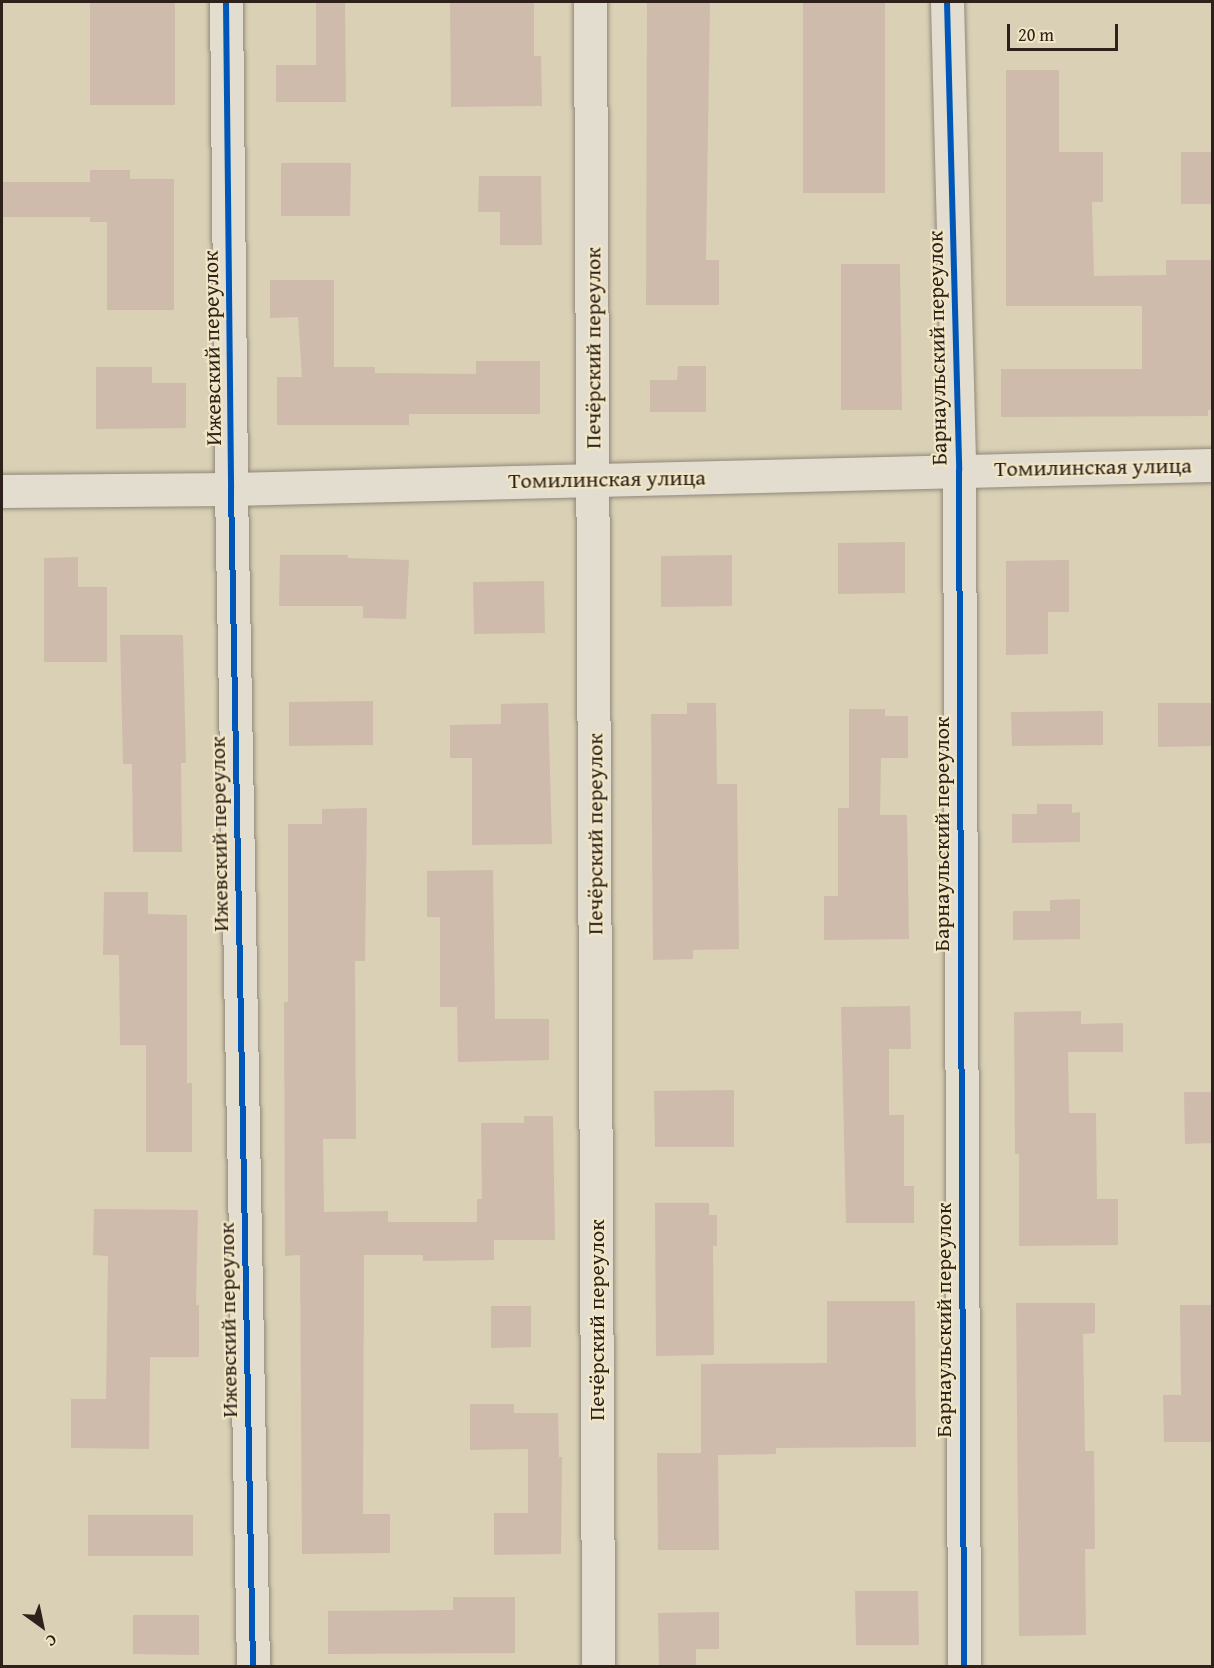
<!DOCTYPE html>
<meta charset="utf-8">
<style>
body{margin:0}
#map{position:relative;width:1214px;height:1668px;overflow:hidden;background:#dad0b5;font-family:"Gentium Book Plus",serif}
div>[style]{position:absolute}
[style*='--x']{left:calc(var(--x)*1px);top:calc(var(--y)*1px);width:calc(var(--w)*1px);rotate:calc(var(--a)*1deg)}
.building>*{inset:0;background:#cebbac}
.roads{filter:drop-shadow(0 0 2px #908879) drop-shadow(0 0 2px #908879)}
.minor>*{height:33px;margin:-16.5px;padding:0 16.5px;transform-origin:16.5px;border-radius:16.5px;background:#e2ddce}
.cycleway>*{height:6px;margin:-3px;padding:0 3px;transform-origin:3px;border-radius:3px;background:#0057b8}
span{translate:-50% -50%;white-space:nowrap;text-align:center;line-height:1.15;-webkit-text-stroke:4.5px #f1e6c5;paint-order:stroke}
.street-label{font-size:22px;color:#2e211b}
.frame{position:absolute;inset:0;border:3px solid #2e211b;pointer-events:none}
.north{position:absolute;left:12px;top:1596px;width:60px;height:60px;-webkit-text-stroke:4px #f1e6c5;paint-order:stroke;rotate:147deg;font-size:16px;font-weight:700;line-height:24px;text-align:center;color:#2e211b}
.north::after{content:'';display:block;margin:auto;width:21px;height:27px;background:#2e211b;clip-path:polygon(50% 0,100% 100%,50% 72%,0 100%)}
.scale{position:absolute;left:1007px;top:24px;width:111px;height:27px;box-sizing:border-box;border:3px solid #2e211b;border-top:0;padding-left:8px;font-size:18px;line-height:21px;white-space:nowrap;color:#2e211b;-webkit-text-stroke:4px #f1e6c5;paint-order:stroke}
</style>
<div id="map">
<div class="building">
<i style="clip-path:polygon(90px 2px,175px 2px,175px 105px,90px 105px)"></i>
<i style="clip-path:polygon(316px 2px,345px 2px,346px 102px,276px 102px,276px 65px,316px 65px)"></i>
<i style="clip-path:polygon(450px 2px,534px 2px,534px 56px,541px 56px,542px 106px,451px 107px)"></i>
<i style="clip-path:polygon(647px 2px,710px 2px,706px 260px,719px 260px,719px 305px,646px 305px)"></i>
<i style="clip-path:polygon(803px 2px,885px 2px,885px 193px,803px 193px)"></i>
<i style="clip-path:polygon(1006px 70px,1059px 70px,1059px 152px,1103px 152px,1103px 202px,1092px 202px,1094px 276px,1166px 275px,1166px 260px,1212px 260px,1212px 410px,1208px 410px,1208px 416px,1001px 417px,1001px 369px,1142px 369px,1142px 306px,1006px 306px)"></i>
<i style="clip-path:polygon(1181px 152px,1212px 152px,1212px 204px,1181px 204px)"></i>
<i style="clip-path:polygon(281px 163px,351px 163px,350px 216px,281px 216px)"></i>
<i style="clip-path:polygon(90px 170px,130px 170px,130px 179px,174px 179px,174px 310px,107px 310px,107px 222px,90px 222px,90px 217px,2px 217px,2px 182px,90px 182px)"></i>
<i style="clip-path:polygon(479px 176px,541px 176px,542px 245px,500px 245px,500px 212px,478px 212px)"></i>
<i style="clip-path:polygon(841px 264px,900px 264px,902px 410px,841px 410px)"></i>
<i style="clip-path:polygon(270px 280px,334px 280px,334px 367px,375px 367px,375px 373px,476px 374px,476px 361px,540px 361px,540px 414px,409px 414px,409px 425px,277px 425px,277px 377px,302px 377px,298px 317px,270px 318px)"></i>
<i style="clip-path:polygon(678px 366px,706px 366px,706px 412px,650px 412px,650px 380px,677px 380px)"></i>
<i style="clip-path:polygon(96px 367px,152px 367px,152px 383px,186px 383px,186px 428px,96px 429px)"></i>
<i style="clip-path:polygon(905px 542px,905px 593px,838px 594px,838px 543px)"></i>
<i style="clip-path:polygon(280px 555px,348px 555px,348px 558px,409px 560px,406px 619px,363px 618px,363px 606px,279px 606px)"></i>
<i style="clip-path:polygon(732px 555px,732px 606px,661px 607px,661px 556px)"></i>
<i style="clip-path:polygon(78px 557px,78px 587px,107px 587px,107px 662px,44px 662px,44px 558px)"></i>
<i style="clip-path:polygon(1069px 560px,1069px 612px,1048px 612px,1048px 654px,1006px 655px,1006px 561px)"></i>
<i style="clip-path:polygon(544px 581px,545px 633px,474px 634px,473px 582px)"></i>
<i style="clip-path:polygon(120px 635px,183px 635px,186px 763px,181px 763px,182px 852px,133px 852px,132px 764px,123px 764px)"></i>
<i style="clip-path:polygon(373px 701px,373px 745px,289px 746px,289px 702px)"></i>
<i style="clip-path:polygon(548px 703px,552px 844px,472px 845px,472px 758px,450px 758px,450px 725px,501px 724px,501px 704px)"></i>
<i style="clip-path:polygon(687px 703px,716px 703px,717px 784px,737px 784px,739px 949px,693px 950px,693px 959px,653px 960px,651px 714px,687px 714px)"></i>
<i style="clip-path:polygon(1158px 703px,1212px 703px,1212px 746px,1158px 747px)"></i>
<i style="clip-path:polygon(849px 709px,885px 709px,885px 716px,908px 716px,908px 758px,881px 758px,880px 815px,907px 815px,909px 939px,824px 940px,824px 896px,838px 896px,838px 808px,849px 808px)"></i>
<i style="clip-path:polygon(1103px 711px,1103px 745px,1012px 746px,1011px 712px)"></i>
<i style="clip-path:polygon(1037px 804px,1072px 804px,1072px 813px,1080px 812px,1080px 842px,1012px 843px,1012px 814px,1037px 814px)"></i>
<i style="clip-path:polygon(367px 808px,365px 961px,355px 961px,356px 1139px,323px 1139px,324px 1212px,388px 1211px,388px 1222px,477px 1222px,477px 1199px,482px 1199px,481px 1123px,524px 1123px,524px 1116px,553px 1116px,555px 1240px,494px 1240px,494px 1260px,423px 1261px,423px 1255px,364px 1255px,363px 1514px,390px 1514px,390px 1553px,302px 1554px,300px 1255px,285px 1256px,284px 1002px,288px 1002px,288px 824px,322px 824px,322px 809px)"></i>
<i style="clip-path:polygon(493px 870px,495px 1019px,549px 1019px,549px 1060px,458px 1062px,457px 1007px,440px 1007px,440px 917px,427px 917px,427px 871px)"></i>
<i style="clip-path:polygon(104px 892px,148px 892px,148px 914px,187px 915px,187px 1083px,192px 1083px,192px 1152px,146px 1152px,146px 1045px,120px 1045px,119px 955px,103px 955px)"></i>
<i style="clip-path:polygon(1080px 899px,1080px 939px,1013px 940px,1013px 911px,1050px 911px,1050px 900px)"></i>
<i style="clip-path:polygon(910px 1006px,911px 1049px,889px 1049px,889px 1115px,904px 1115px,904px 1186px,914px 1186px,914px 1223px,846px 1223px,841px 1007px)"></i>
<i style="clip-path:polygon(1081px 1011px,1081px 1024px,1123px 1023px,1123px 1052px,1068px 1052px,1069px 1113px,1096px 1113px,1097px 1199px,1118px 1199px,1118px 1245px,1019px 1246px,1019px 1154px,1015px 1154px,1014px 1012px)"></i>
<i style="clip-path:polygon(734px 1090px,734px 1147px,655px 1147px,654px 1091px)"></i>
<i style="clip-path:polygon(1184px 1092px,1212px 1092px,1212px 1143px,1185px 1144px)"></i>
<i style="clip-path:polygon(655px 1203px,709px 1203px,709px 1215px,717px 1215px,717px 1246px,713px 1246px,714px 1355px,656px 1356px)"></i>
<i style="clip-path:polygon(94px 1209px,198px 1210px,196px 1305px,199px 1305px,199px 1357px,150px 1357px,149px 1449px,71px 1448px,71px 1399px,106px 1399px,108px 1256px,93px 1255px)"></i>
<i style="clip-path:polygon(827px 1301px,915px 1301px,916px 1447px,776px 1448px,776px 1454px,718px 1455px,719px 1550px,658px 1550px,657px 1453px,701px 1453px,701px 1364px,827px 1363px)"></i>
<i style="clip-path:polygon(1016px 1303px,1095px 1303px,1095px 1333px,1083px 1334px,1085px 1451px,1094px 1451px,1095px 1549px,1085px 1549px,1086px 1635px,1019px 1636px)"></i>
<i style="clip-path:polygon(1180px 1305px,1212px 1305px,1212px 1442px,1164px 1442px,1163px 1395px,1181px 1395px)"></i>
<i style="clip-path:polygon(491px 1306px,531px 1306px,531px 1347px,491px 1348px)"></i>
<i style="clip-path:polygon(470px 1404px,514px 1404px,514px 1413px,558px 1413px,559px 1457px,562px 1457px,561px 1554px,494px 1555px,494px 1513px,528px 1513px,528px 1449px,470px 1450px)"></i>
<i style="clip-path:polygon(88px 1515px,193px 1515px,193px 1556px,88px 1556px)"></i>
<i style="clip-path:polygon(855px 1591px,918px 1591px,919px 1645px,856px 1645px)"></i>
<i style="clip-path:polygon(453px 1597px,515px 1597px,515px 1653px,328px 1654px,328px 1611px,453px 1610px)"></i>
<i style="clip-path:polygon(719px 1612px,719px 1649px,696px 1649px,696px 1666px,659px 1666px,658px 1613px)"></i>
<i style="clip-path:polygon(133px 1615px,199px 1615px,199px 1655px,133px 1654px)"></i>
</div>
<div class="roads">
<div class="minor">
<i style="--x:226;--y:2;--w:487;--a:89.4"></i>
<i style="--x:231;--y:489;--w:1177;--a:88.93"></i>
<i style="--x:590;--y:2;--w:1664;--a:89.72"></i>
<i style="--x:947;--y:2;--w:468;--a:88.5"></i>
<i style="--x:959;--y:470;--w:1196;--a:89.76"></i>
<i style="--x:2;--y:491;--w:229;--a:-0.5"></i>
<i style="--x:231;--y:489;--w:981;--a:-1.4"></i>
</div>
</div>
<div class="cycleway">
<i style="--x:226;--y:2;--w:487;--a:89.4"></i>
<i style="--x:231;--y:489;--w:1177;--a:88.93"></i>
<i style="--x:947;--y:2;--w:468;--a:88.5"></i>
<i style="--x:959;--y:470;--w:1196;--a:89.76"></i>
</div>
<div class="street-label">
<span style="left:212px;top:348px;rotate:-91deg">Ижевский переулок</span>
<span style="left:593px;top:348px;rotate:-90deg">Печёрский переулок</span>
<span style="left:937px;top:348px;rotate:-91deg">Барнаульский переулок</span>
<span style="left:1093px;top:467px;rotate:-1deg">Томилинская улица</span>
<span style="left:607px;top:479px;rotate:-1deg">Томилинская улица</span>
<span style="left:219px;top:834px;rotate:-91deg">Ижевский переулок</span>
<span style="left:595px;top:834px;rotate:-90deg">Печёрский переулок</span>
<span style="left:942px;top:834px;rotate:-90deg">Барнаульский переулок</span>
<span style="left:228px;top:1320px;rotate:-91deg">Ижевский переулок</span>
<span style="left:597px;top:1320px;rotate:-90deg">Печёрский переулок</span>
<span style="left:944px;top:1320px;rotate:-90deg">Барнаульский переулок</span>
</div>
<div class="frame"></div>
<div class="north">С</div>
<div class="scale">20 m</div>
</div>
